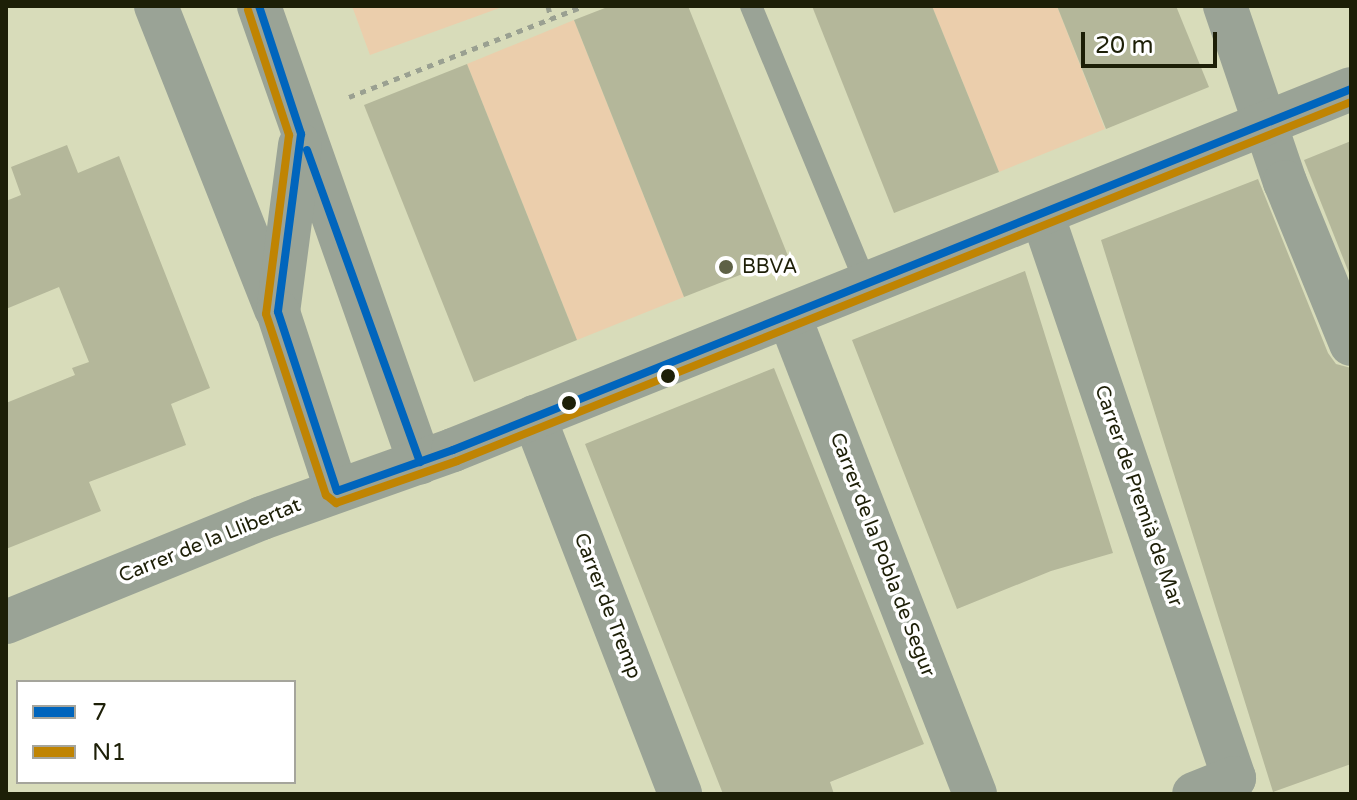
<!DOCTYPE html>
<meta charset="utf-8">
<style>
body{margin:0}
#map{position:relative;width:1357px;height:800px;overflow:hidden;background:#d8dcba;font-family:"Varela Round",sans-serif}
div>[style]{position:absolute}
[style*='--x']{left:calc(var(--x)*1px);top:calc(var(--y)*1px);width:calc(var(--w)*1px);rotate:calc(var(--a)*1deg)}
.green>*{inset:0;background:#ebceac}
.building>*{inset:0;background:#b4b79a}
.path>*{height:5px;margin-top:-2.5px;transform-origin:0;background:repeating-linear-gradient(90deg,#9aa091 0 6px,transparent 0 12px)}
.lane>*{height:22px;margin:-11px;padding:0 11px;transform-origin:11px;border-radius:11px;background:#9aa396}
.street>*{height:44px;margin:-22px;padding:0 22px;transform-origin:22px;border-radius:22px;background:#9aa396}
.bus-1>*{height:8px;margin:-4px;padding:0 4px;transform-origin:4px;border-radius:4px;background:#0065bd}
.bus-2>*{height:8px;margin:-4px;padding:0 4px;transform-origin:4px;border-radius:4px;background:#c08402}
.dots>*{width:22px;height:22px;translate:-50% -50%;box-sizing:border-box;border:4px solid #fff;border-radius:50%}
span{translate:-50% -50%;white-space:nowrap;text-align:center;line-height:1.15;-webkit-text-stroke:7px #fff;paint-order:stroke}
.poi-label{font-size:20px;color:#1d1f07}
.left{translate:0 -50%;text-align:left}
.street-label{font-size:20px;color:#1d1f07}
.frame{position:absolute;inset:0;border:8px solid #1d1f07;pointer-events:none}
.legend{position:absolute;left:16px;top:680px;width:280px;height:104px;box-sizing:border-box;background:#fff;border:2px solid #a5a59c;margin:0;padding:10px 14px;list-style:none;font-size:24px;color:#1d1f07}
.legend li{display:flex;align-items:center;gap:16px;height:40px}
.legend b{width:40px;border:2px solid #a5a59c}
.scale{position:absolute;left:1081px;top:32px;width:136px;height:36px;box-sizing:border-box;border:4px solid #1d1f07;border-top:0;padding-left:10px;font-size:24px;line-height:28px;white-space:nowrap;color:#1d1f07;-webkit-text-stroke:6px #fff;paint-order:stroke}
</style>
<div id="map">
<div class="green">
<i style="clip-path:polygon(352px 6px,505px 6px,370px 55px)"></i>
<i style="clip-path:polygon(932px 6px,1057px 6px,1105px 129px,999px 172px)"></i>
<i style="clip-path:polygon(574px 20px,684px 297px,577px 340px,467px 64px)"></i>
</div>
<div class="building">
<i style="clip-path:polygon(610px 6px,688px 6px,788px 256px,684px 297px,574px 20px)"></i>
<i style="clip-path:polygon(812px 6px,932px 6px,999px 172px,894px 213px)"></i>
<i style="clip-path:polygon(1057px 6px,1176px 6px,1209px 87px,1106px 129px)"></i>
<i style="clip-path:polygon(467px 64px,577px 340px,474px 382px,364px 105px)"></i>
<i style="clip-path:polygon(1351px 141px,1351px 278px,1304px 160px)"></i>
<i style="clip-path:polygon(67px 145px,78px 173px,119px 156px,210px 388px,171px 404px,186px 445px,89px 482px,101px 511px,6px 549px,6px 403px,75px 375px,72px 368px,89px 362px,59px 287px,6px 309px,6px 201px,21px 195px,11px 167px)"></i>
<i style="clip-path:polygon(1258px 179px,1328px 353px,1336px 364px,1351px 368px,1351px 764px,1273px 792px,1101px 240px)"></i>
<i style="clip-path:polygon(1025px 271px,1113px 553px,1051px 571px,957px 609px,852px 340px)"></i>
<i style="clip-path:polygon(774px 368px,924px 744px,830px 782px,834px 794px,723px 794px,585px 444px)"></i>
</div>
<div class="path">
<i style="--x:548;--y:6;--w:13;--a:77"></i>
<i style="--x:349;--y:97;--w:252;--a:-21.2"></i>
</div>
<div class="lane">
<i style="--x:751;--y:6;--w:301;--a:67.5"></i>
</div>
<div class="street">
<i style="--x:156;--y:6;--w:326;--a:68.4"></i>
<i style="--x:259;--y:6;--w:484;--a:70.6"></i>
<i style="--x:1225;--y:6;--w:186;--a:71.2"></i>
<i style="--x:1285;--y:182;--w:175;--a:67.8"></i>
<i style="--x:300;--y:145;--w:168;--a:97.5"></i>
<i style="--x:278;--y:312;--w:188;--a:71.8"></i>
<i style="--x:1042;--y:214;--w:596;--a:71.2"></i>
<i style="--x:1234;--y:778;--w:43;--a:158.2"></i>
<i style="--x:789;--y:316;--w:513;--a:68.74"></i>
<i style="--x:534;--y:417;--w:404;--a:68.8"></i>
<i style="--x:6;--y:622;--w:276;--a:-22.1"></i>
<i style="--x:262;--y:518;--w:203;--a:-19.6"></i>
<i style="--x:453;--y:450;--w:968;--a:-21.9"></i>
</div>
<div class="bus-1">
<i style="--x:259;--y:6;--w:135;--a:71.8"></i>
<i style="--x:301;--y:134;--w:179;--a:97.4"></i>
<i style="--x:278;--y:312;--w:188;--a:71.8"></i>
<i style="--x:337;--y:491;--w:123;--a:-19.5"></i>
<i style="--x:453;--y:450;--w:968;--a:-21.9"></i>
<i style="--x:307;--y:150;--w:332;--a:70.1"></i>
</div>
<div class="bus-2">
<i style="--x:248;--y:10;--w:132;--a:71.8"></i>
<i style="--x:289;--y:135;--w:180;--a:97.3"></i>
<i style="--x:266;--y:314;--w:191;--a:71.7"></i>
<i style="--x:326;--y:495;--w:13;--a:39"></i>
<i style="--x:336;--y:503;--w:128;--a:-19.1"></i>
<i style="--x:457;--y:461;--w:963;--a:-21.88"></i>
</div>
<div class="dots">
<i style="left:726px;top:267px;background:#5e6146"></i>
<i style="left:668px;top:376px;background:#1d1f07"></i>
<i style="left:569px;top:403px;background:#1d1f07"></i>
</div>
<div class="poi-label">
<span class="left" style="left:742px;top:267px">BBVA</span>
</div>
<div class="street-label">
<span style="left:1138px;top:496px;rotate:71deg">Carrer de Premià de Mar</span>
<span style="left:210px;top:541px;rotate:-22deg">Carrer de la Llibertat</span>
<span style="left:882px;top:555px;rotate:69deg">Carrer de la Pobla de Segur</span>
<span style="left:607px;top:606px;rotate:69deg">Carrer de Tremp</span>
</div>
<div class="frame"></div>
<ul class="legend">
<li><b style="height:10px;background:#0065bd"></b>7</li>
<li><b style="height:10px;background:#c08402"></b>N1</li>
</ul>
<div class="scale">20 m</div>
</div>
